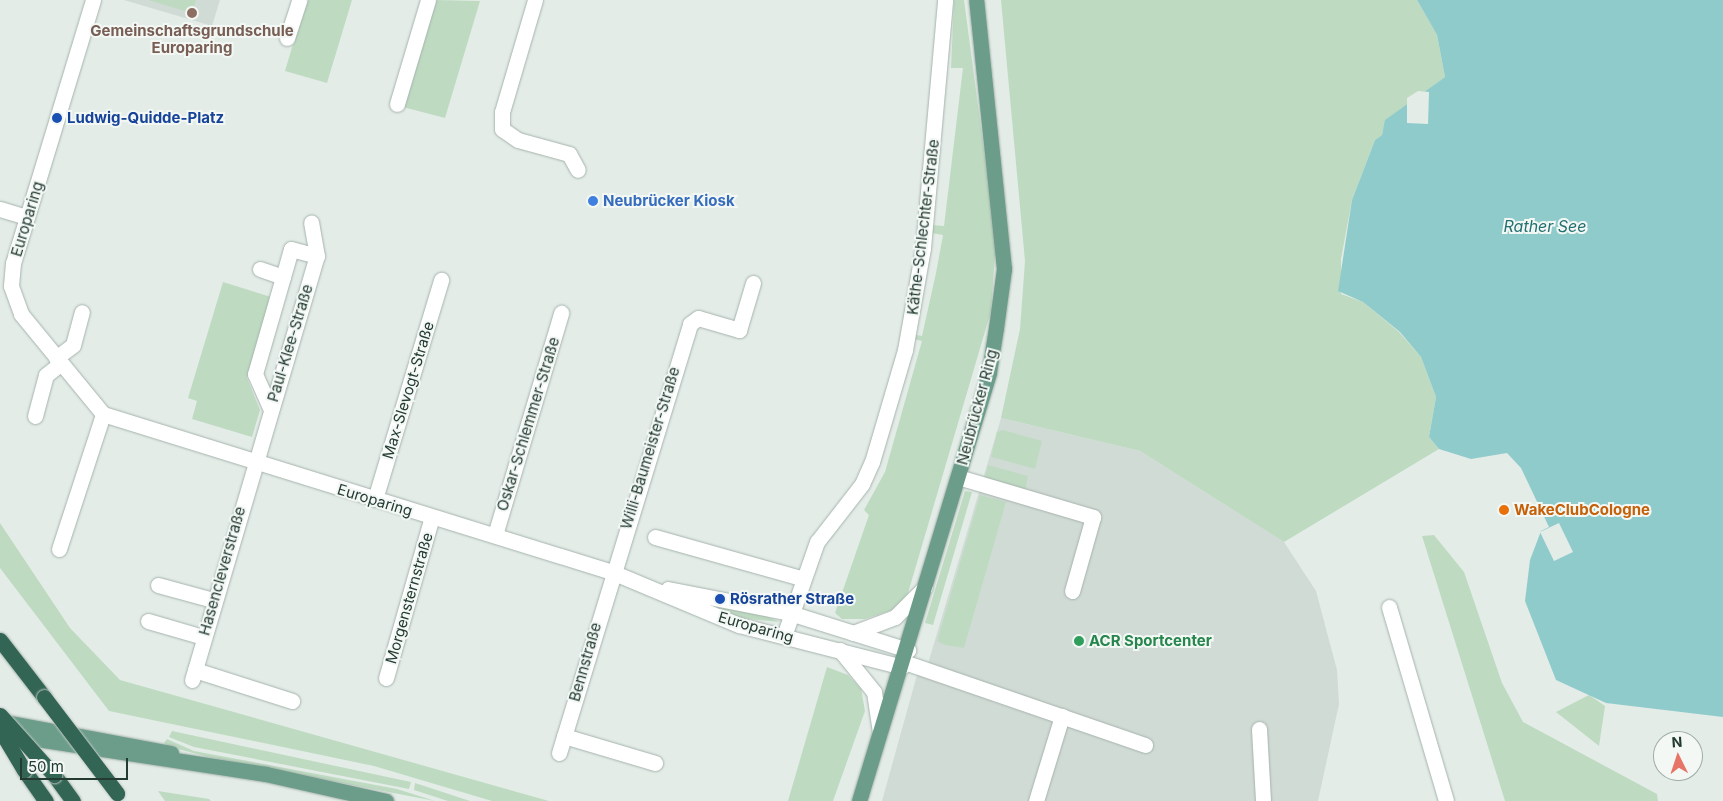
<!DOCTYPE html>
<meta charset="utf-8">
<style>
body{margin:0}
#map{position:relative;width:1723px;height:801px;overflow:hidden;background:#e3ece7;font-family:Inter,sans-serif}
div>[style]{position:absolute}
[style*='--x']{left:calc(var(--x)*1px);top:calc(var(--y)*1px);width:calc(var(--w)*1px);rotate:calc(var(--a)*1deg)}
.built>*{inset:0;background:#d1dbd5}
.green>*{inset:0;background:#bedbc2}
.water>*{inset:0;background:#90cbcc}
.pier>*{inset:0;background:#e3ece7}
.roads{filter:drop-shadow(0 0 1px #a6b3ad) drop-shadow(0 0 1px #a6b3ad)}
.minor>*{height:15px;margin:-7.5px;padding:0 7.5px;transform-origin:7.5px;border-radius:7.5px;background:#fff}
.major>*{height:15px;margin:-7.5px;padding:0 7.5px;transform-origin:7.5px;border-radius:7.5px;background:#6b9d8a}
.highway>*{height:15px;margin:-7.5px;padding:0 7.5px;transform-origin:7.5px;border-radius:7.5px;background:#336554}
.bridges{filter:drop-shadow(0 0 1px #c2c8c6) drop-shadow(0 0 1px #c2c8c6)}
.highway-bridge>*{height:15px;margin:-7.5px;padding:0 7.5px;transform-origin:7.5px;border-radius:7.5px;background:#336554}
.dots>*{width:14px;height:14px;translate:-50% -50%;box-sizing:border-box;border:2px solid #f3f8f5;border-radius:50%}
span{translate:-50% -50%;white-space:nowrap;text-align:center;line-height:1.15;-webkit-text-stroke:4px #f3f8f5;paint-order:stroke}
.education-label{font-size:15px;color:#785e54;font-weight:700}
.transit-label{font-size:15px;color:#164399;font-weight:700}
.left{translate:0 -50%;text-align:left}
.shop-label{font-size:15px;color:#366cbe;font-weight:700}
.street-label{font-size:15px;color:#243b32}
.food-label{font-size:15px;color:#c56008;font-weight:700}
.leisure-label{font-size:15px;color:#27864d;font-weight:700}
.water-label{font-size:16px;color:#237072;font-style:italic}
.north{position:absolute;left:1653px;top:731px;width:50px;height:50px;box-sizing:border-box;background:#f3f8f5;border:1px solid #a0aca7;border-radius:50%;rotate:356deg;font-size:14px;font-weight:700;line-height:20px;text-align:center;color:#243b32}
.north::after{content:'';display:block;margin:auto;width:18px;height:22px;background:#e67467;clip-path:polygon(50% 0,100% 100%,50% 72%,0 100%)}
.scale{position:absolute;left:20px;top:758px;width:108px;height:22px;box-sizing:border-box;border:2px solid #243b32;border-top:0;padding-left:6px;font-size:15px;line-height:18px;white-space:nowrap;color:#243b32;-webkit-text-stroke:4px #f3f8f5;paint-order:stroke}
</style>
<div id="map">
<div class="built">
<i style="clip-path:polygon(124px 0,220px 0,212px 26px)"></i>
<i style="clip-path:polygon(1001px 418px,1140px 451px,1284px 542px,1316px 591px,1337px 670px,1339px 704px,1318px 801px,882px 801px,917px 675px,927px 667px)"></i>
</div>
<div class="green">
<i style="clip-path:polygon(148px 0,196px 0,192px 13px)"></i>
<i style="clip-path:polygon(306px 0,352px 0,327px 83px,285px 71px)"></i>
<i style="clip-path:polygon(435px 0,480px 1px,445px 118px,403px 107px)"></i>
<i style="clip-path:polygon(954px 0,964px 0,996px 241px,991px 311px,908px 593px,895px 609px,865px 619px,842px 619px,835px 613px,869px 515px,864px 510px,885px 472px,922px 341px,910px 338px,911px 334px,922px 336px,936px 273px,943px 235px,931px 233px,932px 225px,944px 226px,963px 68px,951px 68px)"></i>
<i style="clip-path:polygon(1001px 0,1417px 0,1437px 35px,1445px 77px,1386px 120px,1382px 135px,1375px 140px,1352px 200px,1341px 259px,1341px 294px,1363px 302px,1399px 332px,1421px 357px,1436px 397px,1429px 437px,1439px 449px,1284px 542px,1140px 451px,1001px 418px,1020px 329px,1025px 261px)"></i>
<i style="clip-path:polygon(223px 282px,271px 297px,247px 378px,260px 410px,252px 437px,192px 419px,197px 401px,188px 398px)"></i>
<i style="clip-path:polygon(1003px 430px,1042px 441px,1035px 469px,991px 457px,997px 432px)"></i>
<i style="clip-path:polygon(988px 465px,1028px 476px,1025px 491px,984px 480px)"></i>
<i style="clip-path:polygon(965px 491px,972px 492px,933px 625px,925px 623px)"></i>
<i style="clip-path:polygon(980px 495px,1006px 502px,964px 648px,945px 645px,937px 641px)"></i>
<i style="clip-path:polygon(0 523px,70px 628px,120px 680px,549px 801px,492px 801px,374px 766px,109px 711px,0 568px)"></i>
<i style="clip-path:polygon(1434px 535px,1464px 572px,1502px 683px,1523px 722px,1657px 794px,1658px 801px,1505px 801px,1422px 536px)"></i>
<i style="clip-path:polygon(710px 604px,761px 614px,780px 622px,740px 618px)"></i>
<i style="clip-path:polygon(827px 667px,848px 675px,861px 689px,865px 711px,833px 801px,788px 801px)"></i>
<i style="clip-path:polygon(1589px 695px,1605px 706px,1599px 746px,1556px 712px)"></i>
<i style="clip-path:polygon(172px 731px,392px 778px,411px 782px,409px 789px,194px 747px,169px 737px)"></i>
<i style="clip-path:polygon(167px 739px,194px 751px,397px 789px,435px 801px,208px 757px,171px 747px,164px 743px)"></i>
<i style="clip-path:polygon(415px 783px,470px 801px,472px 801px,448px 801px,414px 790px)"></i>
<i style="clip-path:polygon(158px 791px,209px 799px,211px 801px,165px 801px)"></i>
</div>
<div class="water">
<i style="clip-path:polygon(1417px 0,1723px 0,1723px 717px,1606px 703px,1556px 680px,1525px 601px,1530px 560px,1541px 531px,1549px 527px,1521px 468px,1507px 453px,1471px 459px,1439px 449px,1429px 437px,1436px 397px,1421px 357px,1400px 332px,1363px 302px,1338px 291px,1352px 200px,1375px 140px,1382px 135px,1385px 120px,1445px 77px,1437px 35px)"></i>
</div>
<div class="pier">
<i style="clip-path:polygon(1418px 91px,1429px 92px,1428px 124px,1407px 123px,1407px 98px)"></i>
<i style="clip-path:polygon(1559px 523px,1573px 552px,1554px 561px,1540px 532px)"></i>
</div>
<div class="roads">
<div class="minor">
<i style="--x:93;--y:0;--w:275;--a:106.9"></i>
<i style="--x:13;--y:263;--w:23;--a:95"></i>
<i style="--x:11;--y:286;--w:30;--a:70"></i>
<i style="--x:21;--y:314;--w:129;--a:50.6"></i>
<i style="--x:103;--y:414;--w:533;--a:17.24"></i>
<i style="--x:612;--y:572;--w:138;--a:22.7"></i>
<i style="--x:739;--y:625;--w:168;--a:14.4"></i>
<i style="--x:535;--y:0;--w:117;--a:106.4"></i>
<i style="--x:502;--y:112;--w:17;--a:90"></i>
<i style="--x:502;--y:129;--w:19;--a:35"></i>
<i style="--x:518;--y:140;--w:53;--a:15.4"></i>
<i style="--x:569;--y:154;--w:18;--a:61"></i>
<i style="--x:287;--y:38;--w:40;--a:-72"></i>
<i style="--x:397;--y:104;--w:109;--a:-73.4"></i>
<i style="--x:0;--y:209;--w:28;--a:17"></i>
<i style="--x:260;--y:269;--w:24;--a:19"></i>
<i style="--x:283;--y:277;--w:101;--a:106.1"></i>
<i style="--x:255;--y:374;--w:37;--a:66"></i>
<i style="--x:283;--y:277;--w:29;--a:-74"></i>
<i style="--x:291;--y:249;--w:27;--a:15"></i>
<i style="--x:56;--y:358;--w:21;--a:-37"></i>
<i style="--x:73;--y:345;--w:34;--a:-75"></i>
<i style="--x:35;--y:416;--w:42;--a:-75"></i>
<i style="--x:46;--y:375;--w:18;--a:-38"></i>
<i style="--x:958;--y:477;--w:141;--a:16.5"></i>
<i style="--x:1093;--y:517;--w:77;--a:105.8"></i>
<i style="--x:375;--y:499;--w:229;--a:-73.2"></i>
<i style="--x:495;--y:535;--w:232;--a:-73.4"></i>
<i style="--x:655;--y:537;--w:152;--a:15.7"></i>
<i style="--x:59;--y:549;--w:142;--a:-71.9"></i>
<i style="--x:158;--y:585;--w:57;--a:15.3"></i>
<i style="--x:668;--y:589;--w:124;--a:11.1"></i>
<i style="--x:790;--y:613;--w:124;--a:17.4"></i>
<i style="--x:1389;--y:607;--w:202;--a:73.6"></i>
<i style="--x:148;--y:621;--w:57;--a:16.2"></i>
<i style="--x:853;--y:633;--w:45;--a:-20.9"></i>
<i style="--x:895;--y:617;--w:42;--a:-45"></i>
<i style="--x:784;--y:636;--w:100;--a:-70.7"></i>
<i style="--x:817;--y:542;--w:73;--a:-52.2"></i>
<i style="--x:862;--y:484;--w:24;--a:-66"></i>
<i style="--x:872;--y:462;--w:117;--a:-73.6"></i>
<i style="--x:905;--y:350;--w:104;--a:-80"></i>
<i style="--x:923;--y:248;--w:249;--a:-84.9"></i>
<i style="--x:840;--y:650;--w:54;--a:51"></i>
<i style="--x:874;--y:692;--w:40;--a:81.5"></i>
<i style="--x:904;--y:662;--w:255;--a:19"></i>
<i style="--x:195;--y:670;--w:102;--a:17.7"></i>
<i style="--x:386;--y:678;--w:167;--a:-74.1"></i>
<i style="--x:192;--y:680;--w:442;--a:-73.6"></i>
<i style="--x:317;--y:256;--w:34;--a:-100"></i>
<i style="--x:1259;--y:729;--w:72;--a:86.8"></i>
<i style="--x:564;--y:736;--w:95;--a:16.5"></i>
<i style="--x:559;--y:753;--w:449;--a:-73"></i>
<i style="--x:690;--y:324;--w:10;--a:-37"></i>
<i style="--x:698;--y:318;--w:43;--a:16.3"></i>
<i style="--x:739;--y:330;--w:49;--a:-73.4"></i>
<i style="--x:1036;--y:801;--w:89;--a:-73"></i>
</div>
<div class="major">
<i style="--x:0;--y:721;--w:174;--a:10.6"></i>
<i style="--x:11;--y:735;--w:258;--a:8.7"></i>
<i style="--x:266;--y:774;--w:123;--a:12.7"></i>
<i style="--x:859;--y:801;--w:448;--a:-73.1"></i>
<i style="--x:989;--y:372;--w:45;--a:-81"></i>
<i style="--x:996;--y:328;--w:60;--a:-82.3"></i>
<i style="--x:1004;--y:269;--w:270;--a:-95.9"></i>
</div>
<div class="highway">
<i style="--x:0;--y:640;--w:72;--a:52.3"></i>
<i style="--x:24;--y:770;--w:38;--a:55"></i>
<i style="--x:54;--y:775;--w:32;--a:54"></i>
</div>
</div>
<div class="bridges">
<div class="highway-bridge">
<i style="--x:44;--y:697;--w:121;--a:52.8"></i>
<i style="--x:0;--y:715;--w:81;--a:48"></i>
<i style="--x:0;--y:730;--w:47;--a:59"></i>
</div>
</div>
<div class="dots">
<i style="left:192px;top:13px;background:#8d6e63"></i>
<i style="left:57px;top:118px;background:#1a4fb4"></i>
<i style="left:593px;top:201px;background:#3f7fe0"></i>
<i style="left:1504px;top:510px;background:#e8710a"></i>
<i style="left:720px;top:599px;background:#1a4fb4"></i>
<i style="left:1079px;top:641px;background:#2e9e5b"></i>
</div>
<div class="education-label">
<span style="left:192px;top:39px">Gemeinschaftsgrundschule<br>Europaring</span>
</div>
<div class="transit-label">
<span class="left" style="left:67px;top:118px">Ludwig-Quidde-Platz</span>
<span class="left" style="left:730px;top:599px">Rösrather Straße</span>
</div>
<div class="shop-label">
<span class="left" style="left:603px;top:201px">Neubrücker Kiosk</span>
</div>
<div class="street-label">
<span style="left:27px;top:219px;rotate:-73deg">Europaring</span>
<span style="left:923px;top:227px;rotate:-83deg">Käthe-Schlechter-Straße</span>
<span style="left:290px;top:343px;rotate:-73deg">Paul-Klee-Straße</span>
<span style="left:408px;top:390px;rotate:-73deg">Max-Slevogt-Straße</span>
<span style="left:977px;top:407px;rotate:-75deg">Neubrücker Ring</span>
<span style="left:528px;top:424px;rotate:-73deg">Oskar-Schlemmer-Straße</span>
<span style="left:650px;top:448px;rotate:-73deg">Willi-Baumeister-Straße</span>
<span style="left:375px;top:500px;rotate:17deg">Europaring</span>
<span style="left:222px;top:571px;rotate:-74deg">Hasencleverstraße</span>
<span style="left:409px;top:598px;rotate:-74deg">Morgensternstraße</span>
<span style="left:756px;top:627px;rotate:16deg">Europaring</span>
<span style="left:585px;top:662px;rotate:-74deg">Bennstraße</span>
</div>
<div class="food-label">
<span class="left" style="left:1514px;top:510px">WakeClubCologne</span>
</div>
<div class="leisure-label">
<span class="left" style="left:1089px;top:641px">ACR Sportcenter</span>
</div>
<div class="water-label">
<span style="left:1545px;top:226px">Rather See</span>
</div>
<div class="north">N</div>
<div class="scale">50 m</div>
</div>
